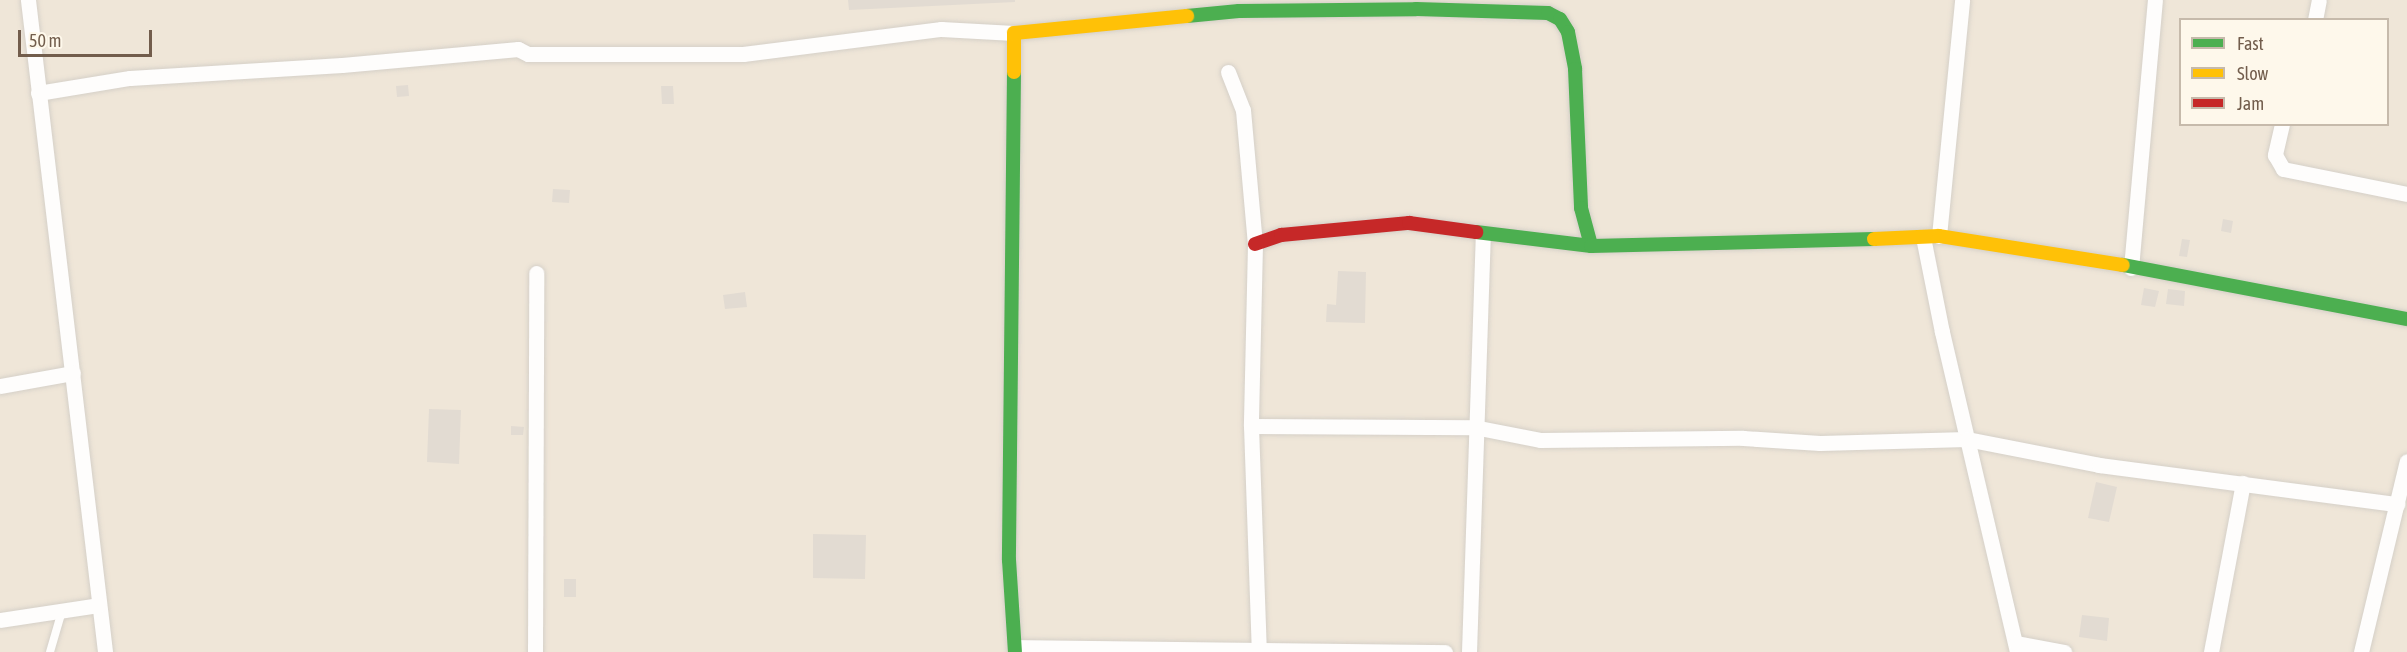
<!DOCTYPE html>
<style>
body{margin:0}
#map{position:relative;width:2407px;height:652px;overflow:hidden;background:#f6f3ea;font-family:"Asap Condensed",sans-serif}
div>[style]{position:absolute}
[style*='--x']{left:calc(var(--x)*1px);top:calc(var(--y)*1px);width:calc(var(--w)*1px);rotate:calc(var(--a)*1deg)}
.residential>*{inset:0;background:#efe6d8}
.building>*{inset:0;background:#e2dbd2}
.roads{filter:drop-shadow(0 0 2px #d5d0c8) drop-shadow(0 0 2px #d5d0c8)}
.lane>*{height:8px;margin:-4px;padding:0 4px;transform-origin:4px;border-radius:4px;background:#fefdfc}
.street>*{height:15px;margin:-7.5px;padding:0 7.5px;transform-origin:7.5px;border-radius:7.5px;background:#fefdfc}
.fast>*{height:14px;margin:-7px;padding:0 7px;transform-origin:7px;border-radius:7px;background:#4caf50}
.slow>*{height:14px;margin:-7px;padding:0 7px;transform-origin:7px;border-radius:7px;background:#ffc107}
.jam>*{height:14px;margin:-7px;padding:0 7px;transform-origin:7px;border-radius:7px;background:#c62828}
span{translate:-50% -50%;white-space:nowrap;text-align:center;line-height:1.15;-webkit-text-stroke:4.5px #fef8eb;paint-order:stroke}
.legend{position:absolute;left:2179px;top:18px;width:210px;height:108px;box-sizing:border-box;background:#fef8eb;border:2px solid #c6baab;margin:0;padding:8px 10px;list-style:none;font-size:18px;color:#725d4c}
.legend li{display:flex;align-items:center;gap:12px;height:30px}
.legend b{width:30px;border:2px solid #c6baab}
.scale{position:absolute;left:18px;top:30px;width:134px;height:27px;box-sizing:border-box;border:3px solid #725d4c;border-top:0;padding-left:8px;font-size:18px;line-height:21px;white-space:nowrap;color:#725d4c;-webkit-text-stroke:4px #fef8eb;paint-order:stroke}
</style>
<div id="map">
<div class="residential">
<i style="clip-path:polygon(evenodd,0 0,2407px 0,2407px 652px,0 652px,0 0,2180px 20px,2388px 20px,2388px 124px,2180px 124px,2180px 20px)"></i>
</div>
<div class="building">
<i style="clip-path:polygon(848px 0,1015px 0,1015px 2px,849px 10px)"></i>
<i style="clip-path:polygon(408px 85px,409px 96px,397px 97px,396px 86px)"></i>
<i style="clip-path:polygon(661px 86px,673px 86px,674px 104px,662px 104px)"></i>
<i style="clip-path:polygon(553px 189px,570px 190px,569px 203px,552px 202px)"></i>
<i style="clip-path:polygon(2223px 219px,2233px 221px,2231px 233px,2221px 231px)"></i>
<i style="clip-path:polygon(2182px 239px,2190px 240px,2187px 257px,2179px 256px)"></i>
<i style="clip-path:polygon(1338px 271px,1366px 272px,1365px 323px,1326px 322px,1327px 304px,1336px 305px)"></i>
<i style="clip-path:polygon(2144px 288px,2159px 291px,2155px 307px,2141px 305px)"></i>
<i style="clip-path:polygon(2168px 289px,2185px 291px,2184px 306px,2166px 304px)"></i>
<i style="clip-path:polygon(745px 292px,747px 307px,725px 309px,723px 295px)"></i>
<i style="clip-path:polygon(429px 409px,461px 410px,459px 464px,427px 462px)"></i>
<i style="clip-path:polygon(511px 426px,524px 427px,523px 435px,511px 435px)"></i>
<i style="clip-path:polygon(2096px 482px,2117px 487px,2109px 522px,2088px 518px)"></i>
<i style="clip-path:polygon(813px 534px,866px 535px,865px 579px,813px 578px)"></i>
<i style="clip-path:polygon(564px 579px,576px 579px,576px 597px,564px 597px)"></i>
<i style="clip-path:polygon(2082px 615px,2109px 618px,2107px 641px,2079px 637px)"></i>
</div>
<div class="roads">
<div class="lane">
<i style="--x:50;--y:652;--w:43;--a:-73.7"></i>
</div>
<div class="street">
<i style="--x:28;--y:0;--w:657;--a:83.26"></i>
<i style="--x:2315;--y:20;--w:20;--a:-79"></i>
<i style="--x:1228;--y:72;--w:41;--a:68.5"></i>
<i style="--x:1243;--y:110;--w:135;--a:84.9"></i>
<i style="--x:1255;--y:244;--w:182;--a:91.3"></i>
<i style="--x:1251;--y:426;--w:225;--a:88"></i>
<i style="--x:38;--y:93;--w:93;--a:-9.3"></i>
<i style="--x:130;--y:78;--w:212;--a:-3.5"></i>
<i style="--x:342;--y:65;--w:177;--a:-5.2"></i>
<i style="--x:518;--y:49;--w:11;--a:27"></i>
<i style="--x:528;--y:54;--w:215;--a:0"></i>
<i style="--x:743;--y:54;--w:200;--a:-7.2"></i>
<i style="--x:941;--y:29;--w:73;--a:3.1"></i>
<i style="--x:2282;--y:124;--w:32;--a:103"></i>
<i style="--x:2275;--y:155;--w:16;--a:60"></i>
<i style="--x:2283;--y:169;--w:126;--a:11.4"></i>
<i style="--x:1939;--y:236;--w:237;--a:-84.4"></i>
<i style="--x:1923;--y:237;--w:97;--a:78.7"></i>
<i style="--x:1942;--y:332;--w:329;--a:76.8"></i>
<i style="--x:2131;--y:268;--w:269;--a:-84.9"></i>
<i style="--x:0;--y:386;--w:74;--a:-10.1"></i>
<i style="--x:1251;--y:426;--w:223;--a:0.3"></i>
<i style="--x:1474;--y:427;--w:67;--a:11.1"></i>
<i style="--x:1540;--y:440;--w:203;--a:-0.6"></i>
<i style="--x:1743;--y:438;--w:77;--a:3.7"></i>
<i style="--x:1820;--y:443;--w:147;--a:-1.6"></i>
<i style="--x:1967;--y:439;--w:135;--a:11.1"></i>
<i style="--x:2099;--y:465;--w:301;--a:7.5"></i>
<i style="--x:0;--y:620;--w:100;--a:-8.6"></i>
<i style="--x:2016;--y:643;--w:49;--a:10.6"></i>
<i style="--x:1015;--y:647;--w:430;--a:0.7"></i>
<i style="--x:535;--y:652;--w:379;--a:-89.8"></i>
<i style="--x:1469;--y:652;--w:418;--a:-88.1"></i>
<i style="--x:2211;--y:652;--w:172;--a:-79.3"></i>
<i style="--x:2361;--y:652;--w:196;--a:-76.5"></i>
</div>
<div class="fast">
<i style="--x:1187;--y:16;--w:52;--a:-5.5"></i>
<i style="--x:1239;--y:11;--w:177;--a:-0.6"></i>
<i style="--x:1416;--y:9;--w:132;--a:1.7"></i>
<i style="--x:1548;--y:13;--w:13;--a:27"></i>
<i style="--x:1560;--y:19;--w:15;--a:58"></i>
<i style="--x:1568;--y:32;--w:38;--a:79"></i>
<i style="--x:1575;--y:69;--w:139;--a:87.5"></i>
<i style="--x:1581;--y:208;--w:39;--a:75"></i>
<i style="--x:1014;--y:72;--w:488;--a:90.6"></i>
<i style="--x:1009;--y:560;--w:92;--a:86.3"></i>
<i style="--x:1476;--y:232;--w:116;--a:6.9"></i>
<i style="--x:1591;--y:246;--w:283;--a:-1.4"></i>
<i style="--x:2123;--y:265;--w:289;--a:10.8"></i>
</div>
<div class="slow">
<i style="--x:1014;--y:72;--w:39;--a:-90"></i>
<i style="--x:1014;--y:33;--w:174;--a:-5.6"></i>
<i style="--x:1874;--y:239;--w:65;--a:-2.6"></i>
<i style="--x:1939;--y:236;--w:186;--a:9"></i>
</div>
<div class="jam">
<i style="--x:1255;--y:244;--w:28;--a:-19"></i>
<i style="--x:1281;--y:235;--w:129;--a:-5.4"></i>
<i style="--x:1409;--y:223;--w:68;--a:7.7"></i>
</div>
</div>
<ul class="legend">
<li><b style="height:8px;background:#4caf50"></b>Fast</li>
<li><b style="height:8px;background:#ffc107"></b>Slow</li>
<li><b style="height:8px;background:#c62828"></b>Jam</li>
</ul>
<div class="scale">50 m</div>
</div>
